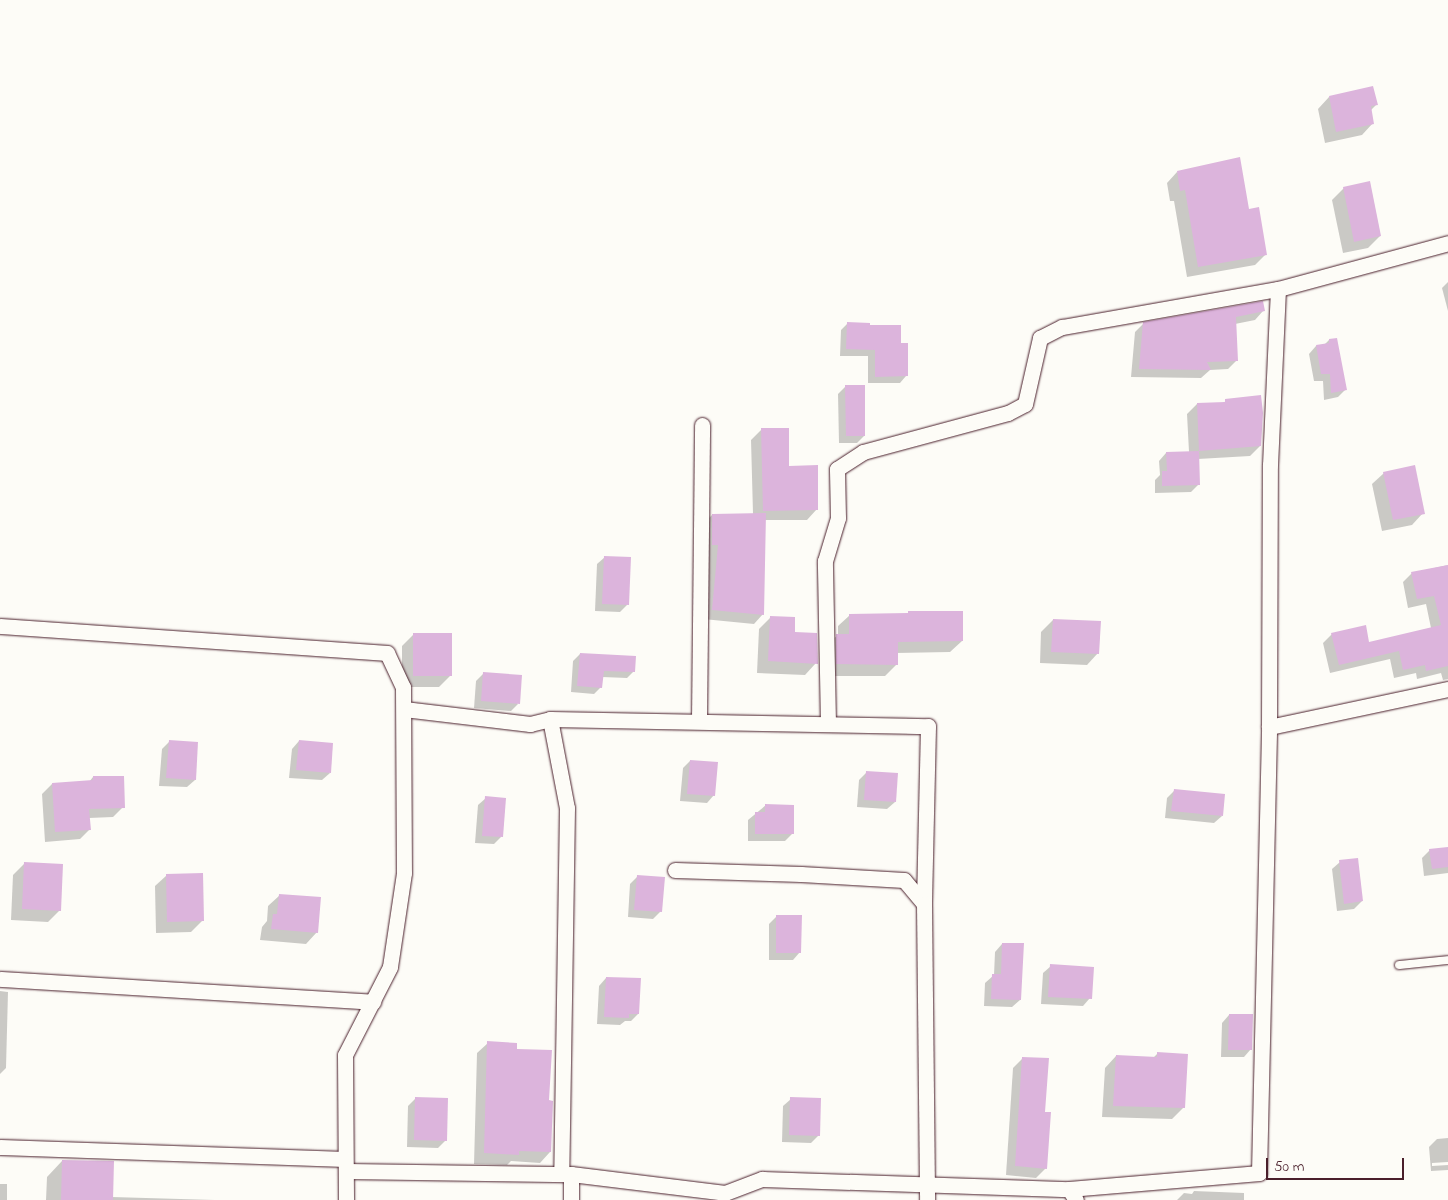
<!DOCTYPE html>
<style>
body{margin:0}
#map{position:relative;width:1448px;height:1200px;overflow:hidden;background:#fdfcf7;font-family:"Indie Flower",sans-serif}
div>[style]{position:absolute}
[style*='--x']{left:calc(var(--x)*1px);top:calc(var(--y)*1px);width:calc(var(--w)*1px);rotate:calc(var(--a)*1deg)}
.shadow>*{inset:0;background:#0003}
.building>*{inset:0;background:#dcb4dc}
.roads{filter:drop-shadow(0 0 1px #4a1f2b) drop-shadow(0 0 1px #4a1f2b)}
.service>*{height:8px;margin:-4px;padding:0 4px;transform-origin:4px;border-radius:4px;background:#fdfcf7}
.minor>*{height:15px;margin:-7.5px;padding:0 7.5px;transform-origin:7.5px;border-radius:7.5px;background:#fdfcf7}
span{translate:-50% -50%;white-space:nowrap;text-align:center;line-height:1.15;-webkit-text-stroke:4px #fdfcf7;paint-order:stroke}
.scale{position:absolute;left:1266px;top:1158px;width:138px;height:22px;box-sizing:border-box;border:2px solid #4a1f2b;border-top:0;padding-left:6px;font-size:15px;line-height:18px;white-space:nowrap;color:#4a1f2b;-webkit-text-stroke:4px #fdfcf7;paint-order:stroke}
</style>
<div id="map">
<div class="shadow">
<i style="clip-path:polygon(1329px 97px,1376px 105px,1370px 111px,1373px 123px,1362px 135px,1325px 143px,1318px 109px)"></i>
<i style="clip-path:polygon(1177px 172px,1248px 210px,1266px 254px,1255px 265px,1187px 277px,1174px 201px,1170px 201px,1167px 183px)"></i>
<i style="clip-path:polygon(1344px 188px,1380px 236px,1368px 248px,1343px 253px,1332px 200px)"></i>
<i style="clip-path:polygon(1448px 282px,1448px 311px,1442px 288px)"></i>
<i style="clip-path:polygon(1263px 311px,1255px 320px,1235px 324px,1237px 360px,1228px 369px,1210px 370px,1201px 378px,1131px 377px,1135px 332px,1144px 323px)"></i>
<i style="clip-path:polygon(848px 323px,869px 327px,900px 344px,906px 376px,900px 383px,868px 383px,868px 356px,840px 356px,841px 330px)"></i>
<i style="clip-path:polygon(1329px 340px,1346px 389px,1338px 397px,1324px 400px,1323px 381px,1314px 381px,1309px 354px,1316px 346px,1324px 345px)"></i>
<i style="clip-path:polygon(846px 386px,864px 436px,857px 443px,839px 443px,838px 394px)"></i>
<i style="clip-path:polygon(1226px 401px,1260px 446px,1250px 456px,1198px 459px,1199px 484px,1191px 492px,1155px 493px,1155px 480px,1160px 475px,1159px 461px,1166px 453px,1189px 452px,1187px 414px,1197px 404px,1223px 403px)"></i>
<i style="clip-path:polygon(762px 429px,817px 509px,807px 520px,765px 520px,763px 614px,754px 624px,703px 619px,709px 554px,703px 554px,703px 524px,712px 515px,753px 514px,751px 440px)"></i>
<i style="clip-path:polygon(1384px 473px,1423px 513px,1412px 525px,1382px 531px,1372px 484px)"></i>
<i style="clip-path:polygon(605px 557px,627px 605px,620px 612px,595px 611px,597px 564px)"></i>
<i style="clip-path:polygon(1448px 565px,1448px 679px,1443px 680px,1441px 673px,1417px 679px,1416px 673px,1394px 678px,1390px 659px,1330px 673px,1323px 643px,1332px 634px,1368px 644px,1431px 628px,1426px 604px,1408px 608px,1403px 582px,1412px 573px)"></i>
<i style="clip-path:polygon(908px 613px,962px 641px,950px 652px,896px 653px,897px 664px,885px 676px,825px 676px,825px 646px,838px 635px,838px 626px,850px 615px,906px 615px)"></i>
<i style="clip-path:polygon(770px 618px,794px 633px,816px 663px,805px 675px,757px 673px,759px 629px)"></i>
<i style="clip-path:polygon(1053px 620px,1098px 653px,1087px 665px,1040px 663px,1041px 632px)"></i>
<i style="clip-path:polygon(414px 634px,450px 676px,439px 687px,402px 687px,402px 646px)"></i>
<i style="clip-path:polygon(580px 654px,634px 671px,627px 678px,602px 677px,601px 687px,594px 694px,571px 692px,573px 661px)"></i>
<i style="clip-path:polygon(484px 673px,518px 704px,511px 711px,474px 708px,476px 681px)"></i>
<i style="clip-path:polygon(170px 741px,195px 780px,187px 787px,159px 786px,162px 749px)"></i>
<i style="clip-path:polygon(299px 741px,330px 773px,322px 780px,289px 778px,292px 749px)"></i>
<i style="clip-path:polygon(690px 761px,714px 795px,707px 803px,680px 801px,683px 768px)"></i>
<i style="clip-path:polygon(867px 772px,895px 802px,887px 809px,857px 807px,859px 780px)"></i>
<i style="clip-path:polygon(93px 777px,123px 807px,113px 817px,89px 818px,90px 829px,80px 839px,45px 842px,42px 794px,52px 784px,89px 782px)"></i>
<i style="clip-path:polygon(1174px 791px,1222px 816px,1214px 823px,1165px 818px,1167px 798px)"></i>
<i style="clip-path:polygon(486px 798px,501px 837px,494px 844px,475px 843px,478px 805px)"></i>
<i style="clip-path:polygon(766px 805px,792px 834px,785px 841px,748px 841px,748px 820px)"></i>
<i style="clip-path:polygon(1448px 848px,1448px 873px,1424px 876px,1422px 858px,1430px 850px)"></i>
<i style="clip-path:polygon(1340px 862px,1362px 901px,1354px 909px,1337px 911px,1332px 869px)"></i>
<i style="clip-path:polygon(24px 864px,60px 910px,48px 922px,11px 920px,13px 875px)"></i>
<i style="clip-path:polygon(167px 875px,203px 920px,191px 932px,156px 933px,155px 886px)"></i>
<i style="clip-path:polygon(638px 876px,661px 911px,653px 919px,628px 917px,630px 884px)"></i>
<i style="clip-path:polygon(280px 895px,317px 932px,306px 944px,260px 940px,262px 927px,267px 921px,268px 906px)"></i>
<i style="clip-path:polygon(777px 916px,800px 952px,793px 960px,769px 960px,769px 924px)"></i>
<i style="clip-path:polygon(1002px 944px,1020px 1000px,1012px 1007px,984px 1006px,985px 983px,994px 975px,995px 952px)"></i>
<i style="clip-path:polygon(1051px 966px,1090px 998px,1083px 1006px,1041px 1004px,1043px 973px)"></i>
<i style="clip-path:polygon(606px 978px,638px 1014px,631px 1021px,625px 1021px,620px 1025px,597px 1024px,599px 986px)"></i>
<i style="clip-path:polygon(0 991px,8px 992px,6px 1068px,0 1074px)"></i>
<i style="clip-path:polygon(1229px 1015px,1251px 1049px,1244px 1057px,1221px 1057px,1222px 1023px)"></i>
<i style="clip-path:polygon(488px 1043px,516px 1050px,548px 1102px,550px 1152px,540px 1163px,511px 1161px,507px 1165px,474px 1164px,477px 1053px)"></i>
<i style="clip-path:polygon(1158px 1053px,1184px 1107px,1172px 1119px,1102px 1117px,1105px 1068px,1116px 1056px,1153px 1058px)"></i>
<i style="clip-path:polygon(1023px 1058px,1044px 1113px,1046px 1168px,1036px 1178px,1006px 1175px,1013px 1068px)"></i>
<i style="clip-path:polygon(415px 1099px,446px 1140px,438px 1148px,407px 1147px,408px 1106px)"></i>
<i style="clip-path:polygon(791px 1099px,819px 1135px,811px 1143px,782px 1142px,783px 1106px)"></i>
<i style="clip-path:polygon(1448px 1138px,1448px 1162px,1432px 1163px,1432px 1166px,1448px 1165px,1448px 1170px,1431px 1171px,1429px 1147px,1437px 1139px)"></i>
<i style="clip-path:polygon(62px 1161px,112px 1197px,215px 1200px,46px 1200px,47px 1177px)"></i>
<i style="clip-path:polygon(0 1184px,7px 1184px,7px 1200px,0 1200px)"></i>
<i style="clip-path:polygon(1194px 1191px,1244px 1193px,1244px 1200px,1177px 1200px,1184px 1193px,1192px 1194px)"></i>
</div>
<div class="building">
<i style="clip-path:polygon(1373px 86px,1378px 105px,1371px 106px,1374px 124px,1336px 132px,1329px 96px)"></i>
<i style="clip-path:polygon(1240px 157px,1249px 209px,1259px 207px,1267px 255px,1198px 267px,1185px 190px,1180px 191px,1177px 171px)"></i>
<i style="clip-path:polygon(1370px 181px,1381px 236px,1354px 242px,1343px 187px)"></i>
<i style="clip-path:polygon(1263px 301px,1265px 311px,1236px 317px,1238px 361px,1207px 362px,1211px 370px,1139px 369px,1143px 322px)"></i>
<i style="clip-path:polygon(847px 322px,870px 323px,870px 325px,901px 325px,901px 343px,908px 343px,908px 376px,875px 377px,875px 350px,846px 349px)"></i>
<i style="clip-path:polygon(1337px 338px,1347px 390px,1331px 393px,1330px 374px,1321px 374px,1316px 345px,1329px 343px,1329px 339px)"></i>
<i style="clip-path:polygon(845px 385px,865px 385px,865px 436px,846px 436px)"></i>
<i style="clip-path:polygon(1261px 395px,1263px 413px,1261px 446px,1199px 451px,1197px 403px,1225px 402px,1225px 399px)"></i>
<i style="clip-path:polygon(761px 428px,789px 428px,789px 466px,818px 465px,818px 510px,763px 511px)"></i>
<i style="clip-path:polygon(1199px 451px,1200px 485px,1162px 486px,1162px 471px,1167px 471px,1166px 452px)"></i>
<i style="clip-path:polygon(1415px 465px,1425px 514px,1393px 520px,1383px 472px)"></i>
<i style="clip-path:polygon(766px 513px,764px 615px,712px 610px,718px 545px,712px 545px,712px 514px)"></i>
<i style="clip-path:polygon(604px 556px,631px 557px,629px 605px,602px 604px)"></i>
<i style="clip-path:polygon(1448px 565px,1448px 666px,1426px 671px,1425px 665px,1403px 670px,1399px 651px,1339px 665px,1331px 633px,1366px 625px,1369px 642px,1441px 625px,1434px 596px,1417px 599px,1411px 572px)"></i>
<i style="clip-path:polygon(908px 611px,963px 611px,963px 641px,898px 642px,898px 665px,836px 664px,836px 634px,849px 634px,849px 614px,908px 613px)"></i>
<i style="clip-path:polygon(770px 616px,795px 617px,795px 632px,817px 633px,818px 664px,768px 661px)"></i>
<i style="clip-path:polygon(1053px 619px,1101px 621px,1099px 654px,1051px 652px)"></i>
<i style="clip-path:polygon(413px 633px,452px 633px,452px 676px,413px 676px)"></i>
<i style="clip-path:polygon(580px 653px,636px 656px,635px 672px,604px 671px,602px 688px,577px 686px)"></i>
<i style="clip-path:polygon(483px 672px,522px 675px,520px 704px,481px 701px)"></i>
<i style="clip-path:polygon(169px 740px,198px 742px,196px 780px,166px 778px)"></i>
<i style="clip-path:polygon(299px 740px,333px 743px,331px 773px,296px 770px)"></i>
<i style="clip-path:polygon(690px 760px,718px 762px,715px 796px,687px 794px)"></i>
<i style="clip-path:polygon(866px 771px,898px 773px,896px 802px,864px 800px)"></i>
<i style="clip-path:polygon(93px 776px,124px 776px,125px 808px,89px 809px,91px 830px,55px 832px,52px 783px,93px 780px)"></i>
<i style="clip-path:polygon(1174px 789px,1225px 794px,1223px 816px,1171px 811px)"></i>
<i style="clip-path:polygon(485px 796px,506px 798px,503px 837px,482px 836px)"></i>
<i style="clip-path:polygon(765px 804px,794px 805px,794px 834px,755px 834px,755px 812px,765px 812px)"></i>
<i style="clip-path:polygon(1448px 847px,1448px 867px,1432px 869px,1429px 849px)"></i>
<i style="clip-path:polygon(1358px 858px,1363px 901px,1344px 904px,1339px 860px)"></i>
<i style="clip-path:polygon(24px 862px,63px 864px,61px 911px,22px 909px)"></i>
<i style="clip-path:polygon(203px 873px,204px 921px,167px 922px,166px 874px)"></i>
<i style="clip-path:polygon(637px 875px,665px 877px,662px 912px,634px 910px)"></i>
<i style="clip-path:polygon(279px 894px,321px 897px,318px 933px,271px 929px,273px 914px,277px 914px)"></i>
<i style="clip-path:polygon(776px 915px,802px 915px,801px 953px,776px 953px)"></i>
<i style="clip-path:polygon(1002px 943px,1024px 943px,1021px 1000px,991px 999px,992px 974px,1001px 974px)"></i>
<i style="clip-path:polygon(1050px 964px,1094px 967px,1092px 999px,1048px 997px)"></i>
<i style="clip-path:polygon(606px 977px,641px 978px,639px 1014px,629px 1014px,629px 1018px,604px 1017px)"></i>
<i style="clip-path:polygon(1229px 1014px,1253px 1014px,1252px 1050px,1228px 1050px)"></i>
<i style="clip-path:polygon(487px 1041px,517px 1043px,517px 1049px,552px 1050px,549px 1100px,553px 1101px,551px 1152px,519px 1151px,519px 1155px,484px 1153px)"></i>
<i style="clip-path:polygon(1157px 1052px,1188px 1054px,1185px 1108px,1113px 1106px,1116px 1055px,1157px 1057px)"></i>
<i style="clip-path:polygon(1022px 1057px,1049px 1058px,1045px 1112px,1051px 1112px,1047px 1169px,1015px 1166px)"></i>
<i style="clip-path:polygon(415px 1097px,448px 1098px,447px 1141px,414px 1140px)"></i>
<i style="clip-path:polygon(790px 1097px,821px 1098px,820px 1136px,789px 1135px)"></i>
<i style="clip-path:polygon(62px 1160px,114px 1161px,113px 1200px,61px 1200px)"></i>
</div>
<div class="roads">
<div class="service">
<i style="--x:1399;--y:965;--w:49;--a:-5.8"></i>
</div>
<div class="minor">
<i style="--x:0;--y:626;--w:388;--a:4"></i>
<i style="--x:387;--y:653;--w:38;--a:65"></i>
<i style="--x:403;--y:687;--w:186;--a:89.7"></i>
<i style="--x:404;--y:873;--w:95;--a:98.5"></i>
<i style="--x:390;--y:967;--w:99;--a:117.1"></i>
<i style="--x:345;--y:1055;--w:145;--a:89.6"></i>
<i style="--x:404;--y:709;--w:127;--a:6.8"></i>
<i style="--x:530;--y:724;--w:21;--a:-14"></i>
<i style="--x:550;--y:719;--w:378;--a:1.1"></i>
<i style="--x:928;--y:726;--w:178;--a:91.3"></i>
<i style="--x:550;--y:719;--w:91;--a:79.2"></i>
<i style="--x:567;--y:808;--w:366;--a:90.9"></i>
<i style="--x:699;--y:721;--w:296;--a:-89.4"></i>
<i style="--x:828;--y:724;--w:163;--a:-91.1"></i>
<i style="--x:825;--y:561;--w:45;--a:-73.2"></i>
<i style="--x:838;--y:518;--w:49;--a:-91.2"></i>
<i style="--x:837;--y:469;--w:31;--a:-33"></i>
<i style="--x:863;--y:452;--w:150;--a:-15.1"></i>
<i style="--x:1008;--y:413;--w:19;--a:-28"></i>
<i style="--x:1025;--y:404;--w:68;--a:-77.2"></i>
<i style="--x:1040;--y:338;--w:25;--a:-27"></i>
<i style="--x:1062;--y:327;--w:219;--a:-10"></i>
<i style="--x:1278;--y:289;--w:176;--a:-15.1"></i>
<i style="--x:1269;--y:727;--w:183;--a:-12"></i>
<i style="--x:675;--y:870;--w:126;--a:1.8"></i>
<i style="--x:801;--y:874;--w:103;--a:3.3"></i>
<i style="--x:904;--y:880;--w:31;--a:50"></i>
<i style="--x:924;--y:904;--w:296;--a:89.4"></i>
<i style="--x:0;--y:979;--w:374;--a:3.5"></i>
<i style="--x:0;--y:1147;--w:345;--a:2"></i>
<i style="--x:347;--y:1171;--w:224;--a:0.8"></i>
<i style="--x:571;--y:1174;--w:155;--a:7"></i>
<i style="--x:725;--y:1193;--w:40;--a:-21"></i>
<i style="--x:762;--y:1179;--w:307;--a:1.9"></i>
<i style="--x:1069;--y:1189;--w:13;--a:58"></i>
<i style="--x:571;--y:1174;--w:26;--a:90"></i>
<i style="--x:1069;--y:1189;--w:191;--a:-4.8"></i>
<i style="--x:1259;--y:1173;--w:446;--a:-88.7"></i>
<i style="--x:1269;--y:727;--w:262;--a:-89.8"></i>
<i style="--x:1270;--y:465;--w:176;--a:-87.4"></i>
</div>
</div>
<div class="scale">50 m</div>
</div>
